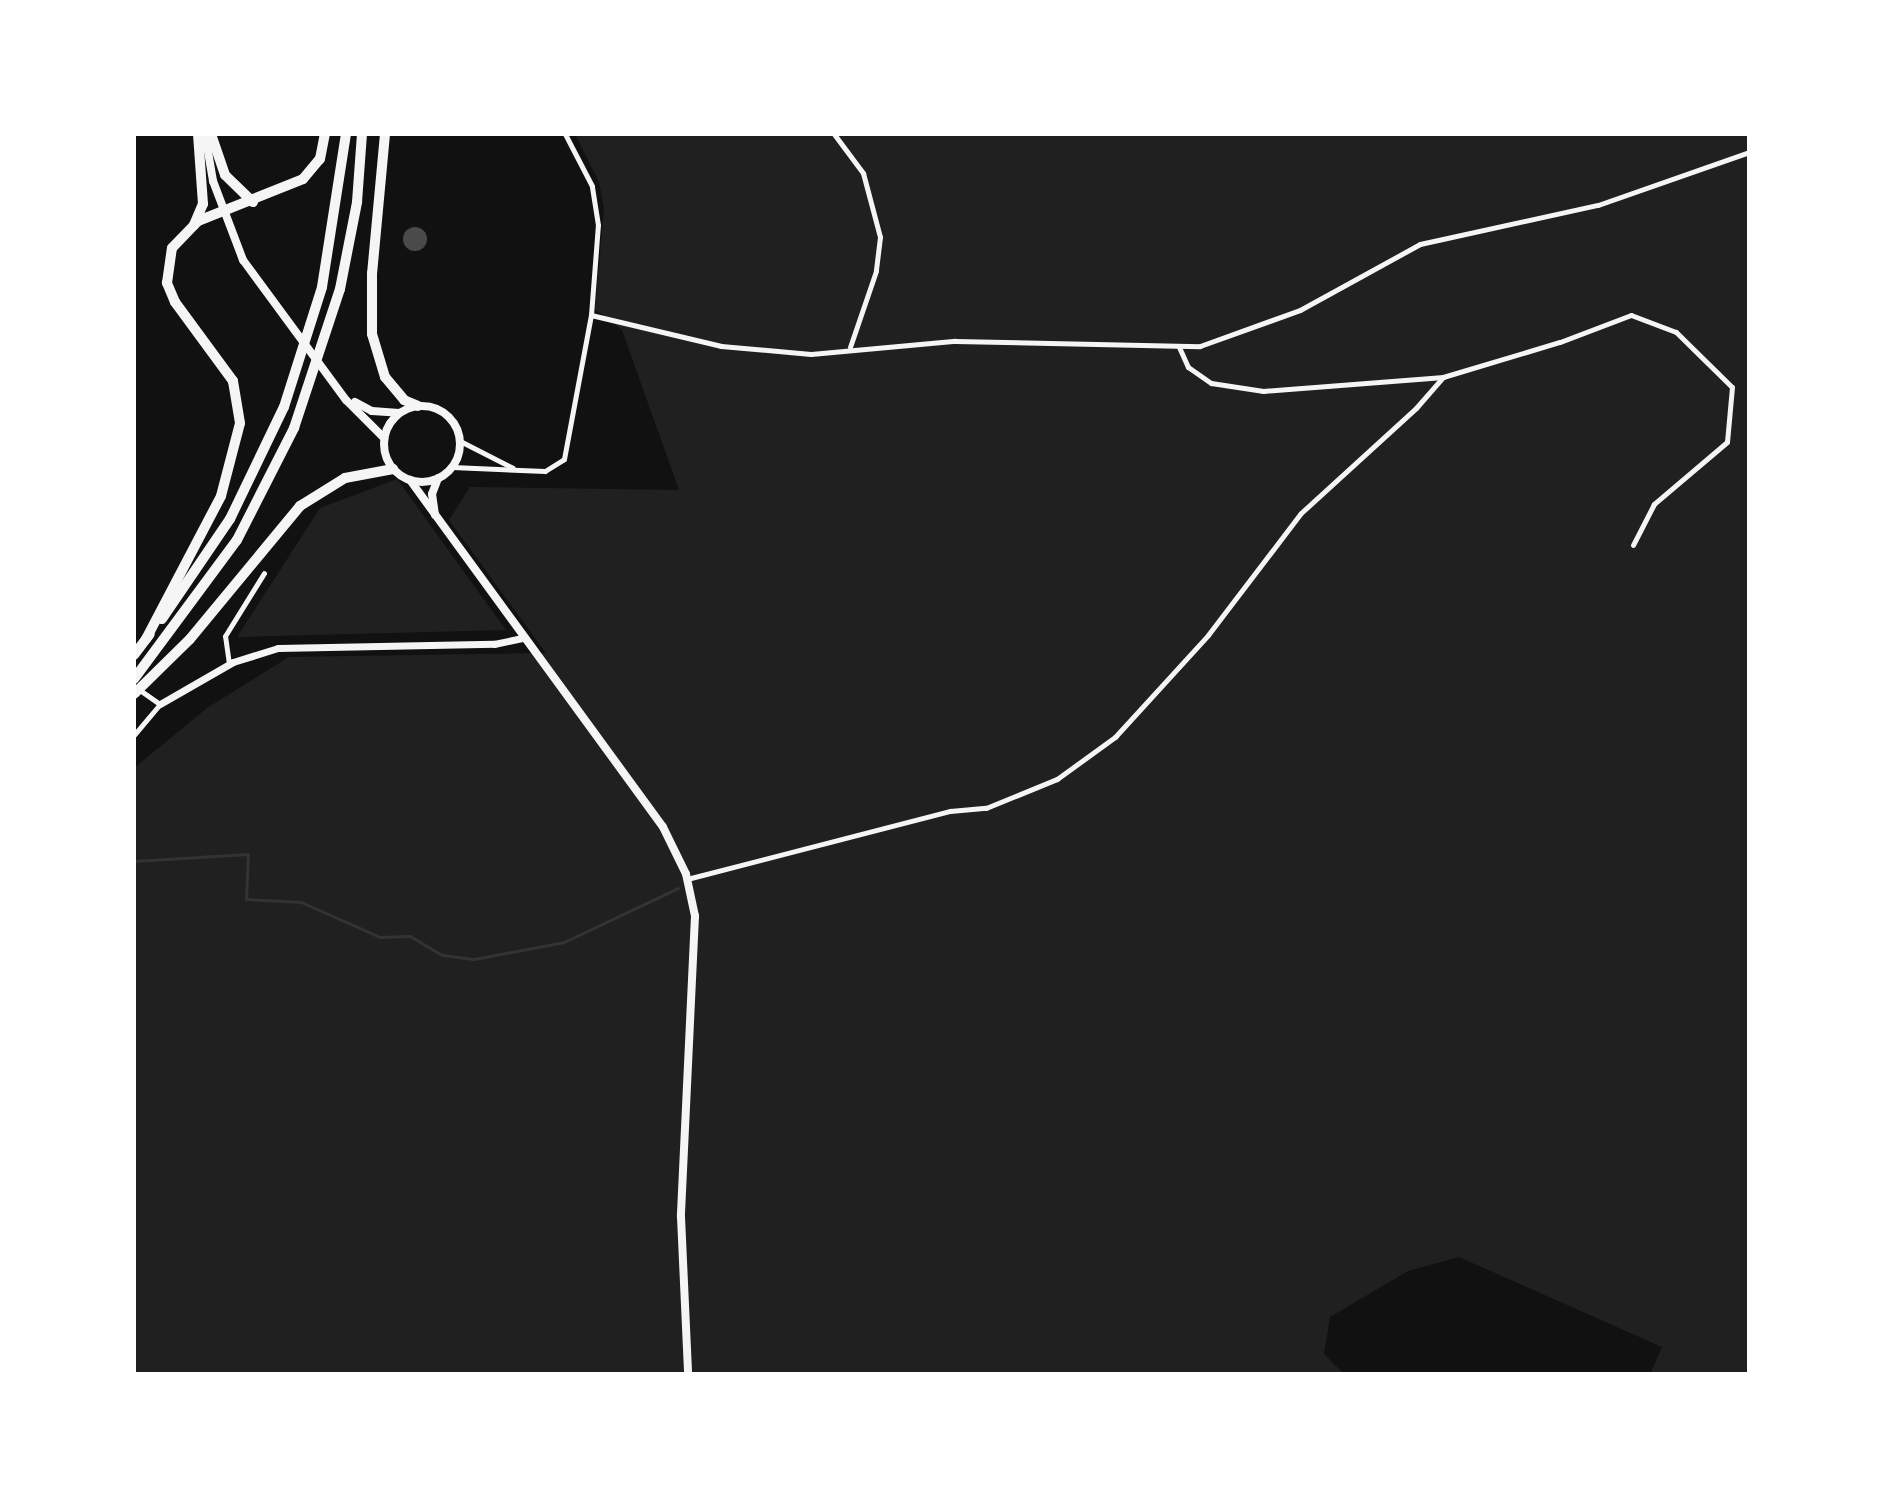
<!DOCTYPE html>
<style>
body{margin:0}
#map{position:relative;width:1883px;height:1508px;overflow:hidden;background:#111;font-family:Raleway,sans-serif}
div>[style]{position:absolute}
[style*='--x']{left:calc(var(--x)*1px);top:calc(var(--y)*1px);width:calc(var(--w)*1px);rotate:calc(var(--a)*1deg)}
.green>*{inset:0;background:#202020}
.stream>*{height:3px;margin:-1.5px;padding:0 1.5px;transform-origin:1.5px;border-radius:1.5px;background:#333}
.building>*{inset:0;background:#4a4a4a}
.round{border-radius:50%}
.minor>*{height:5px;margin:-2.5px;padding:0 2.5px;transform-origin:2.5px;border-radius:2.5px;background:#f5f5f5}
.tertiary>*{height:7px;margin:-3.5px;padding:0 3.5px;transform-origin:3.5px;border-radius:3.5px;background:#f5f5f5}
.secondary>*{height:8px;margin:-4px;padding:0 4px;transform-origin:4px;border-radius:4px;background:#f5f5f5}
.secondary>.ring{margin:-4px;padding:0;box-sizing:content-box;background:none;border:8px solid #f5f5f5;border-radius:50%}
.motorway>*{height:10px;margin:-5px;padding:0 5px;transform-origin:5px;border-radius:5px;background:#f5f5f5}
span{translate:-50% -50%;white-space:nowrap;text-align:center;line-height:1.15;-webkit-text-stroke:8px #fff;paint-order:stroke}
.frame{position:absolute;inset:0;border:136px solid #fff;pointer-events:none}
</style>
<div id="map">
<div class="green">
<i style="clip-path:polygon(575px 134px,1749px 134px,1749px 1374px,1650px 1374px,1662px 1347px,1459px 1257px,1408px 1271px,1330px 1317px,1324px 1354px,1344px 1374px,134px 1374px,134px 768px,207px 708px,289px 657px,546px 653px,449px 520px,470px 487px,679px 490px,622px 330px,595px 309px,604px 209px,599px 182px)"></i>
<i style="clip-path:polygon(397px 479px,506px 630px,237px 637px,320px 508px)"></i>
</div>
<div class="stream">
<i style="--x:134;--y:861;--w:114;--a:-3.5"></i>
<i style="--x:248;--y:854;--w:45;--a:92.5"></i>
<i style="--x:246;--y:899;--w:55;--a:3.1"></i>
<i style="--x:301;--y:902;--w:86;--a:23.9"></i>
<i style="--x:380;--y:937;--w:30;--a:-2"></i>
<i style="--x:410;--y:936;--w:37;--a:31"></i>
<i style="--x:442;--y:955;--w:32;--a:7"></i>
<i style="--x:474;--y:959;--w:92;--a:-10.7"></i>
<i style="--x:564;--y:942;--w:126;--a:-25.3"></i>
</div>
<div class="building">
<i class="round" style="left:403px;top:227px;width:24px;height:24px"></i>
</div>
<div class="minor">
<i style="--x:834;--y:134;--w:49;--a:53.4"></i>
<i style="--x:863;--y:173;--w:66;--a:75.1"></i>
<i style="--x:880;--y:237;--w:34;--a:97"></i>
<i style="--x:876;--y:271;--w:80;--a:108.9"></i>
<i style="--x:591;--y:315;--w:134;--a:13.4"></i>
<i style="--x:721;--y:346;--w:90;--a:5.1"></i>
<i style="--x:811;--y:354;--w:145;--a:-5.2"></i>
<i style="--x:955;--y:341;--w:245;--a:1.2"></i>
<i style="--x:1200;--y:346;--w:106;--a:-19.8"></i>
<i style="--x:1300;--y:310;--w:137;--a:-28.8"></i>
<i style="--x:1420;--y:244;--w:182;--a:-12.4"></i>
<i style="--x:1598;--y:205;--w:160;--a:-19.3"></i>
<i style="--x:1179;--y:347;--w:22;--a:66"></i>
<i style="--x:1188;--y:367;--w:28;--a:35"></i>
<i style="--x:1211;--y:383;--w:53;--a:8.7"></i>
<i style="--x:1263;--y:391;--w:181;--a:-4.4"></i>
<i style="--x:1443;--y:377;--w:122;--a:-16.7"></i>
<i style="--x:1560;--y:342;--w:76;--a:-20.8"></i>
<i style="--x:1631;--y:315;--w:48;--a:20.7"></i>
<i style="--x:1676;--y:332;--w:78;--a:44.5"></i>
<i style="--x:1732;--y:387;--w:55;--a:95.2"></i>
<i style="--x:1727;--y:442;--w:96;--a:139.7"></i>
<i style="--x:1654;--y:504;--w:46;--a:117.1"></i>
<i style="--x:460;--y:441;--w:59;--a:27"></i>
<i style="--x:452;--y:467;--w:93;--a:2.5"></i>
<i style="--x:545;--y:471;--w:22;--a:-32"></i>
<i style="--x:564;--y:459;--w:147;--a:-79.4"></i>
<i style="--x:591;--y:315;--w:90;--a:-85.6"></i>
<i style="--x:598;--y:225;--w:39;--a:-99"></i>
<i style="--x:592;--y:186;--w:59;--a:-117.4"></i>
<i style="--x:229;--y:664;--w:28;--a:-98"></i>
<i style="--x:225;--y:636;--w:74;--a:-58.2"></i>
<i style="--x:134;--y:686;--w:32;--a:35"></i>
<i style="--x:160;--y:704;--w:40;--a:130"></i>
<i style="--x:687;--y:879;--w:272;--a:-14.5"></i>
<i style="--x:950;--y:811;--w:36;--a:-5"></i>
<i style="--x:986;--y:808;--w:77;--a:-22.2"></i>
<i style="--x:1057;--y:779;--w:72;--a:-35.9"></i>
<i style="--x:1115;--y:737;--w:138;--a:-47.6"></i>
<i style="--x:1208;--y:635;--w:153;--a:-52.7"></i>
<i style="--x:1301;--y:513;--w:156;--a:-42.4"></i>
<i style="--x:1416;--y:408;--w:41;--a:-48.9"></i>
</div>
<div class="tertiary">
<i style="--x:160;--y:704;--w:84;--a:-29.9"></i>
<i style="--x:233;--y:662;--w:47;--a:-17.3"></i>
<i style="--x:278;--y:648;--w:216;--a:-1.1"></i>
<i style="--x:494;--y:644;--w:30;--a:-12"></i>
</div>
<div class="secondary">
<i style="--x:205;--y:134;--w:48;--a:80.3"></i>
<i style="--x:213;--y:181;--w:85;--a:69.2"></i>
<i style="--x:243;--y:260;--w:174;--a:53.7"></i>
<i style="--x:346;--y:400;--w:54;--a:45"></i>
<i style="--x:355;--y:402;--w:19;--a:28"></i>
<i style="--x:372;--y:411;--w:27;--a:4"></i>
<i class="ring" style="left:384px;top:406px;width:68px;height:68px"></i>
<i style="--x:410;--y:480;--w:429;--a:53.9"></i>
<i style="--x:663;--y:827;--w:52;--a:63.9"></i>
<i style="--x:686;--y:874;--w:43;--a:77.9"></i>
<i style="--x:695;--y:916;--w:301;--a:92.7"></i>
<i style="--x:681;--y:1217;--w:157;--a:87.4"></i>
<i style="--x:435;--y:515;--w:21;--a:-98"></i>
<i style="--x:432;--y:494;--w:17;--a:-69"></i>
</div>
<div class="motorway">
<i style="--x:211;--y:134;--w:43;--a:71.1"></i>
<i style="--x:225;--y:175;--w:39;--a:44"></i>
<i style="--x:385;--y:134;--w:140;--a:95.3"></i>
<i style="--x:372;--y:273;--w:61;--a:90"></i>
<i style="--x:372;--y:334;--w:45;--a:73.2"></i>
<i style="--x:385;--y:377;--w:30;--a:50"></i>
<i style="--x:404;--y:400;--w:15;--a:23"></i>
<i style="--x:194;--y:225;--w:23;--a:-67"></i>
<i style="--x:203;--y:204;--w:70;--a:-94.1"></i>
<i style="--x:162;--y:619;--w:121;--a:-55.8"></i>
<i style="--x:230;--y:519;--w:124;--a:-64.3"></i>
<i style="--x:284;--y:407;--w:126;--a:-72.4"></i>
<i style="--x:322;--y:287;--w:155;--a:-81.1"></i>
<i style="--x:146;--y:639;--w:161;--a:-62.3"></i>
<i style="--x:221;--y:496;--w:75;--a:-75.4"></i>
<i style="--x:240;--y:423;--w:43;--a:-99.5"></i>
<i style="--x:233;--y:381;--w:98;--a:-126.3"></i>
<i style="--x:175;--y:302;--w:21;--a:-113"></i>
<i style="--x:167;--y:283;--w:35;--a:-82"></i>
<i style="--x:172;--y:248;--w:37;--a:-46"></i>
<i style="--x:198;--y:221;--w:113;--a:-21.8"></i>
<i style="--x:303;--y:179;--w:26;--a:-50"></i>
<i style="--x:320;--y:159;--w:25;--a:-79"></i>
<i style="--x:134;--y:655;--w:26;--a:-53"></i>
<i style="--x:134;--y:679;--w:173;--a:-53.5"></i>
<i style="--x:237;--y:540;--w:126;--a:-63"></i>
<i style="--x:294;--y:428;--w:146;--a:-71.7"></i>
<i style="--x:340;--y:289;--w:89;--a:-78.9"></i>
<i style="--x:357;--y:202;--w:68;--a:-85.8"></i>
<i style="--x:134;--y:694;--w:78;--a:-44.5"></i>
<i style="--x:190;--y:639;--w:173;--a:-50.4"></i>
<i style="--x:300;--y:506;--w:53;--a:-31.9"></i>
<i style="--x:345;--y:478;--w:49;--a:-10.6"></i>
</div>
<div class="frame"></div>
</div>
